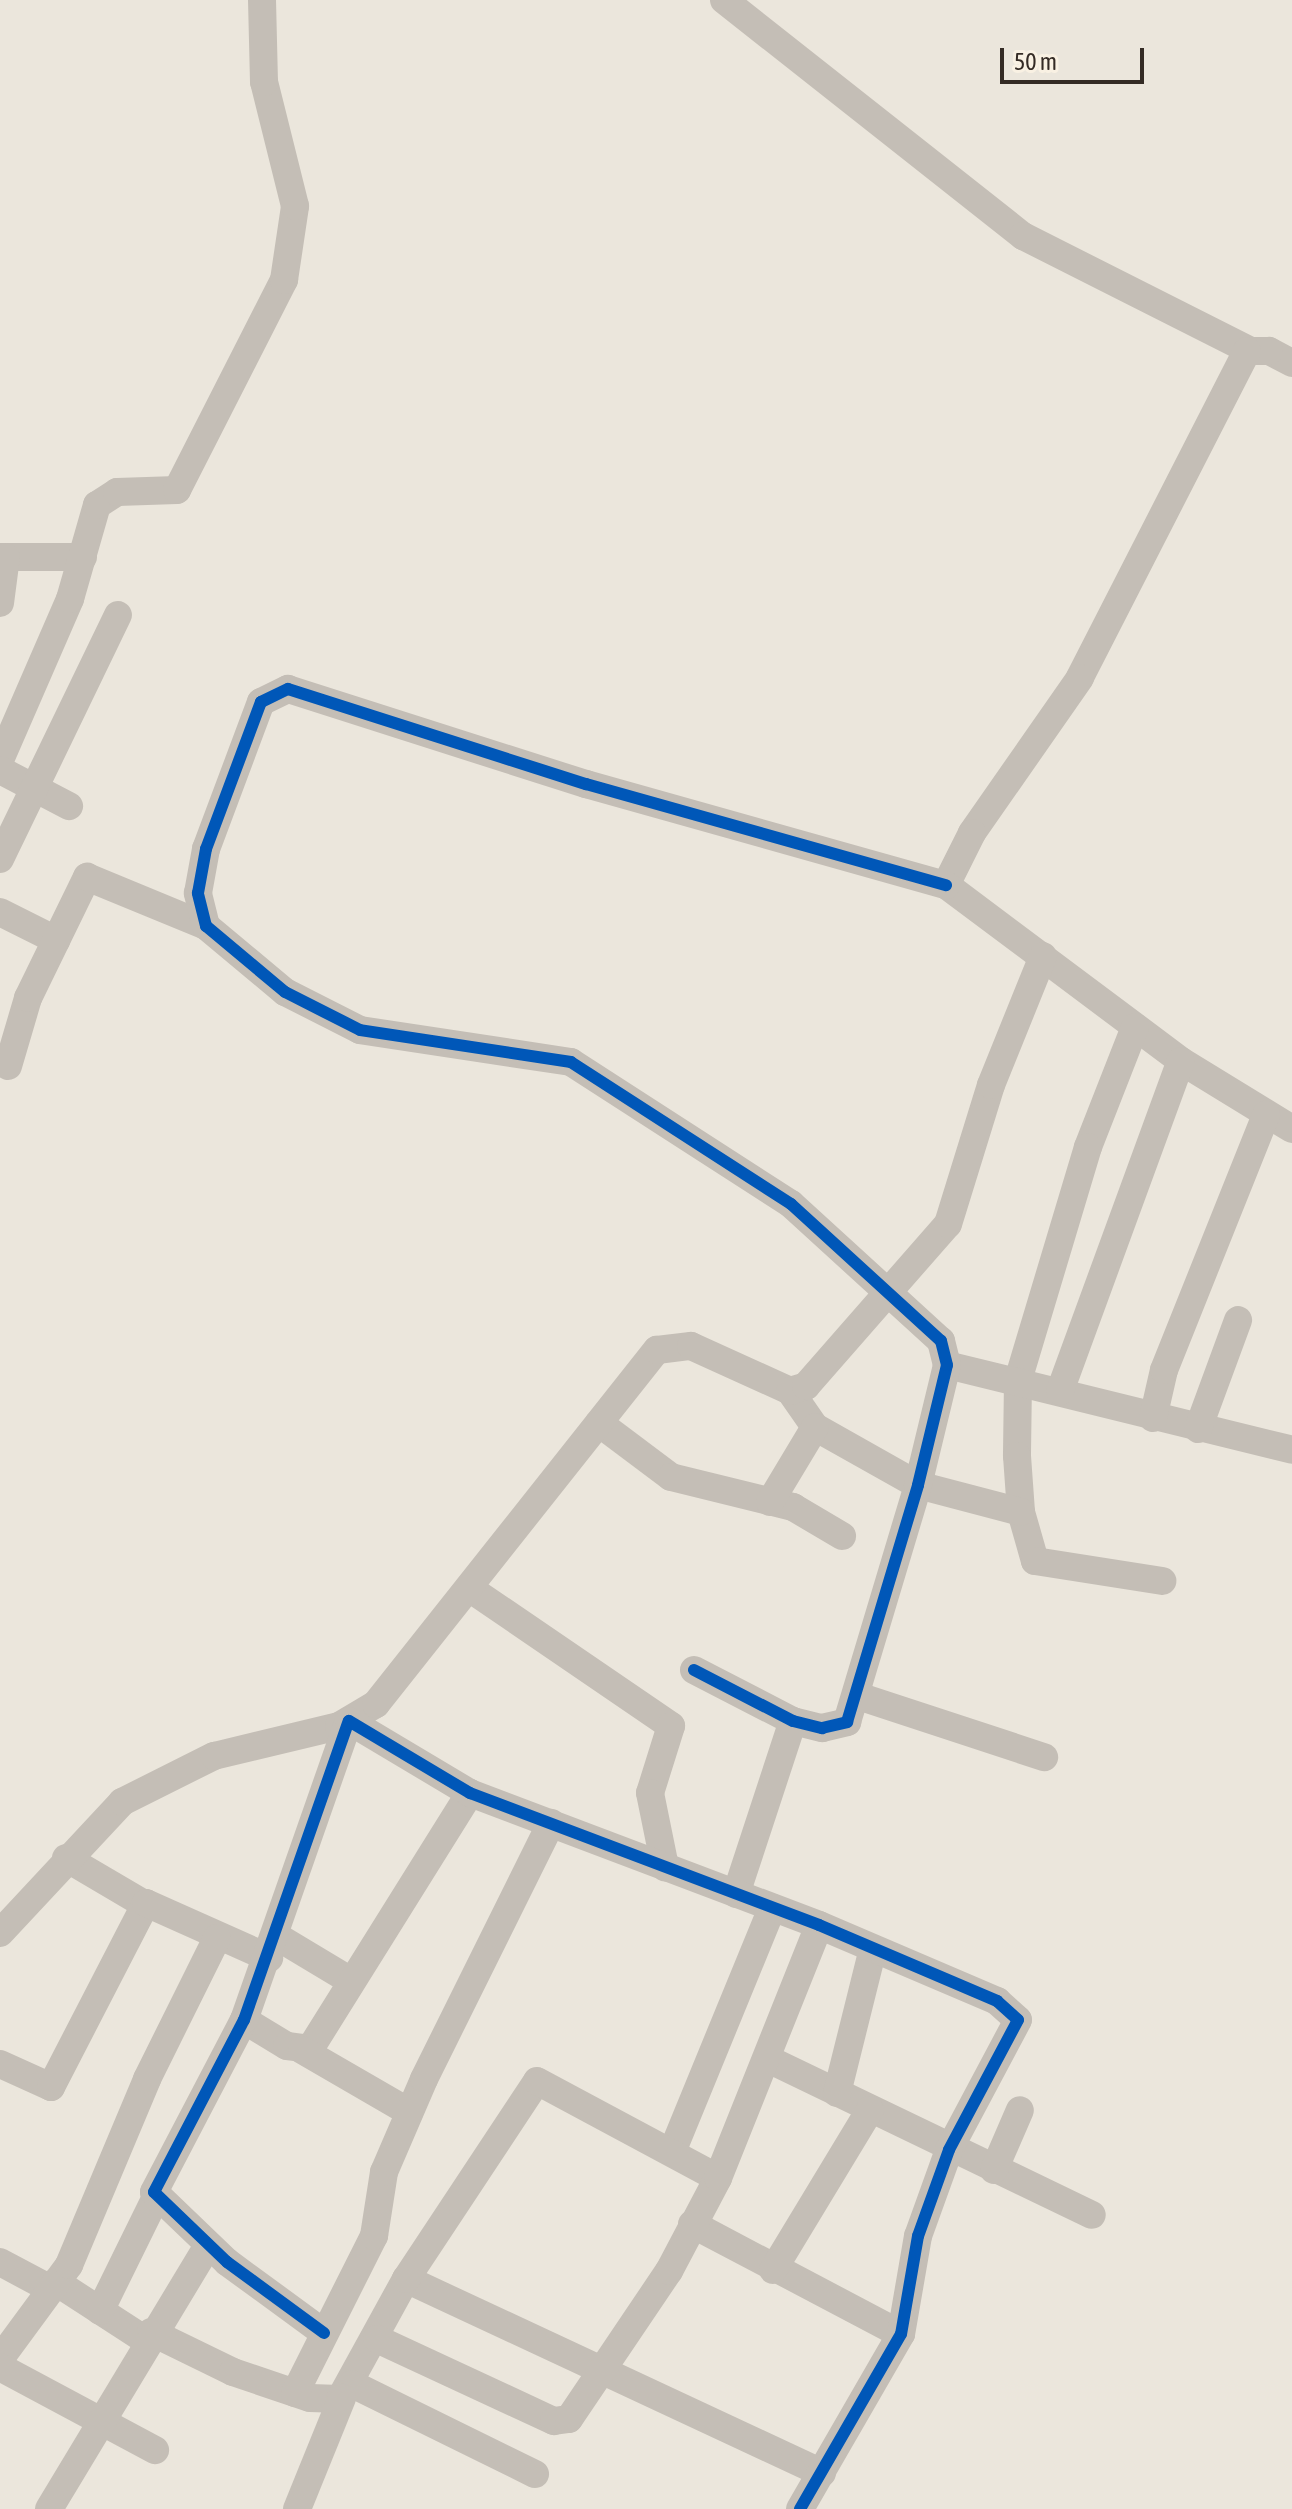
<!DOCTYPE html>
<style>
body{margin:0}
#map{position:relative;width:1292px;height:2509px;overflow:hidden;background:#ebe6dc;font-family:"Asap Condensed",sans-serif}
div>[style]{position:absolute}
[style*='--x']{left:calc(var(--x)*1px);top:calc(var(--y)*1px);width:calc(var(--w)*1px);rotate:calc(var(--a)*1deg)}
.minor>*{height:28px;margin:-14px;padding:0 14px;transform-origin:14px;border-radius:14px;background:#c4beb6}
.cycleway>*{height:12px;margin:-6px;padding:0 6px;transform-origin:6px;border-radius:6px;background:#0057b8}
span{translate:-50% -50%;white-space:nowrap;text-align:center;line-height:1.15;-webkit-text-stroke:7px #f9f1e3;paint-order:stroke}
.scale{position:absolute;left:1000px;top:48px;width:144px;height:36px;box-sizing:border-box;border:4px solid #342b25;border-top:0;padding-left:10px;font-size:24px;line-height:28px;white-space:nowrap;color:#342b25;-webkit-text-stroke:6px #f9f1e3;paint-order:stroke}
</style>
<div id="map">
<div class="minor">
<i style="--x:724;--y:0;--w:381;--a:38.3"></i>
<i style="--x:1023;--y:236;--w:253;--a:26.8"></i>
<i style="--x:1292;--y:363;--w:26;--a:-152"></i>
<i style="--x:1269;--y:351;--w:22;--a:180"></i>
<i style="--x:1247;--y:351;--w:367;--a:117.1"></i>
<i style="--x:1080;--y:678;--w:189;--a:124.9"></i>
<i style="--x:972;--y:833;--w:58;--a:116.6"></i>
<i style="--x:946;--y:885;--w:294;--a:36.8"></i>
<i style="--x:1181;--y:1061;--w:130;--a:31.5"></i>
<i style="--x:0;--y:557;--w:83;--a:0"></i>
<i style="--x:0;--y:603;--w:46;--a:-82.6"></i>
<i style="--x:0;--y:760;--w:176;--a:-66.5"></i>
<i style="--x:70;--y:599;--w:98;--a:-74"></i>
<i style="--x:97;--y:505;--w:24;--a:-33"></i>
<i style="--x:117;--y:492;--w:60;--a:-1.9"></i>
<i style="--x:177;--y:490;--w:236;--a:-63"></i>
<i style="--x:284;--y:280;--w:75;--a:-81.5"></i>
<i style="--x:295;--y:206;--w:128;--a:-104"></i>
<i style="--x:264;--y:82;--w:82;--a:-91.4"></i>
<i style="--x:0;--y:770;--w:78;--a:27.6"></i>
<i style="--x:0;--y:859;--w:271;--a:-64.2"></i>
<i style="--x:0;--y:912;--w:63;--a:26.6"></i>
<i style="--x:1135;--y:1027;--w:129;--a:111.4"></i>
<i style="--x:1088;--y:1147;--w:244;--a:106.7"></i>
<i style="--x:1018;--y:1381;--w:75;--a:90.8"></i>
<i style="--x:1017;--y:1456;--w:56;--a:85.9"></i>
<i style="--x:1021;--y:1512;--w:51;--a:74.1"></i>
<i style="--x:1035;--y:1561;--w:129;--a:8.9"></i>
<i style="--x:8;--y:1066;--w:71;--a:-73.6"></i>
<i style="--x:28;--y:998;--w:135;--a:-64"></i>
<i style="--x:87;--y:877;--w:129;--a:22.4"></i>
<i style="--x:947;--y:1365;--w:355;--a:13.8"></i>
<i style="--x:790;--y:1391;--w:44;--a:55.2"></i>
<i style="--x:815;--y:1427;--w:118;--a:29.4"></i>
<i style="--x:918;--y:1485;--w:106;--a:14.7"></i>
<i style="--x:1060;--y:1391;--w:351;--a:-69.9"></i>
<i style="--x:1153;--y:1418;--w:49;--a:-77.1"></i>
<i style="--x:1164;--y:1370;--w:275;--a:-68.2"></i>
<i style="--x:599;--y:1423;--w:90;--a:36.9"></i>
<i style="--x:671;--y:1477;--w:126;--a:13.8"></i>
<i style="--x:793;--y:1507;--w:57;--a:30.6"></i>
<i style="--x:1198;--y:1429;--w:116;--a:-69.8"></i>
<i style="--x:770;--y:1502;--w:87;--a:-59"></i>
<i style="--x:472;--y:1590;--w:241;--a:34.3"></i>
<i style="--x:671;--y:1726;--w:70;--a:107.4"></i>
<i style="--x:650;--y:1793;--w:76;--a:78.5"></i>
<i style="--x:694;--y:1670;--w:111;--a:27.3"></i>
<i style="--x:793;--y:1721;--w:30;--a:14"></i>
<i style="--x:822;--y:1728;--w:26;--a:-13"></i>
<i style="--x:847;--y:1722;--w:247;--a:-73.3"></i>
<i style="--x:918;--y:1485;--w:123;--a:-76.4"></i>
<i style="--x:947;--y:1365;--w:25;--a:-104"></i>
<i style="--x:941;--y:1341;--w:203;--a:-137.6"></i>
<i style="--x:791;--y:1204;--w:262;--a:-147.2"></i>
<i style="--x:571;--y:1062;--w:213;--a:-171.4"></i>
<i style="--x:360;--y:1030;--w:84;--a:-153.1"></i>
<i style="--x:285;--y:992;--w:103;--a:-140.1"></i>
<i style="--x:206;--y:926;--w:34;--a:-104"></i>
<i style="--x:198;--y:893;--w:45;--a:-79.7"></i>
<i style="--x:206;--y:849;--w:157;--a:-69.5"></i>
<i style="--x:261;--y:702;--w:30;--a:-26"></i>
<i style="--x:288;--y:689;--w:313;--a:17.7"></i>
<i style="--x:586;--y:784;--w:374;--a:15.7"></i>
<i style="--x:858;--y:1696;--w:196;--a:18.2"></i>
<i style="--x:66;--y:1858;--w:91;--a:30.5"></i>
<i style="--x:736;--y:1894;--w:182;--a:-71.8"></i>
<i style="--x:0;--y:1933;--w:179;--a:-47"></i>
<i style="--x:122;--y:1802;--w:103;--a:-26.6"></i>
<i style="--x:214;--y:1756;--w:129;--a:-13.5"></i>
<i style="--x:339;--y:1726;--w:43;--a:-30.7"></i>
<i style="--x:376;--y:1704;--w:452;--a:-51.6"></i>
<i style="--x:657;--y:1350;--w:34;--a:-7"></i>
<i style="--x:691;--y:1346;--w:109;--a:24.4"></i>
<i style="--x:790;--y:1391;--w:17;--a:-17"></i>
<i style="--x:806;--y:1386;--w:215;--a:-48.8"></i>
<i style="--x:948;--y:1224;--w:145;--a:-72.8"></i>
<i style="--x:991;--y:1085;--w:139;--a:-68"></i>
<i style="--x:276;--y:1936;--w:87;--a:31"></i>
<i style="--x:244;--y:2020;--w:50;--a:31.2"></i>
<i style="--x:287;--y:2046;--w:23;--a:7"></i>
<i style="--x:310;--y:2049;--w:302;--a:-58"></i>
<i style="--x:302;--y:2050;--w:124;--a:30.1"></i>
<i style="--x:770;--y:2060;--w:357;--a:25.7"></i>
<i style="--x:0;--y:2064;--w:56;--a:24.3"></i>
<i style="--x:51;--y:2087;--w:207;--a:-62.7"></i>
<i style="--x:146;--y:1903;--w:135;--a:24.1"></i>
<i style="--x:837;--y:2093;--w:148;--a:-76"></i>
<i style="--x:672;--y:2152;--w:264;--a:-67.7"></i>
<i style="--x:994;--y:2170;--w:65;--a:-66.6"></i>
<i style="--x:692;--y:2224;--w:236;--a:27.8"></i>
<i style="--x:0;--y:2262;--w:55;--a:28"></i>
<i style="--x:773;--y:2270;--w:187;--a:-58.8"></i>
<i style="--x:406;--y:2279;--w:459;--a:25"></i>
<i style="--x:56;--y:2282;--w:108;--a:33"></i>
<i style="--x:100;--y:2311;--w:127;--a:-63.8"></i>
<i style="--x:151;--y:2332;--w:91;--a:26"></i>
<i style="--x:233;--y:2372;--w:81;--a:18.7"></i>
<i style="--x:310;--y:2398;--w:30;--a:2"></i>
<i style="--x:340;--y:2399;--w:137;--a:-61.2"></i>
<i style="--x:406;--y:2279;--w:237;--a:-56.5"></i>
<i style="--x:537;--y:2081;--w:205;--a:28.2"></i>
<i style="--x:324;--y:2333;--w:120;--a:-143.8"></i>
<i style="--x:227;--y:2262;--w:101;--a:-136.2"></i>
<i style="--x:154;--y:2192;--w:194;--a:-62.4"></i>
<i style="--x:244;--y:2020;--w:317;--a:-70.7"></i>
<i style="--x:349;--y:1721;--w:141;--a:30.8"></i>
<i style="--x:470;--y:1793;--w:373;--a:20.7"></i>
<i style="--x:819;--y:1925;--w:194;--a:23.1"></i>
<i style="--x:997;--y:2001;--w:28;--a:42"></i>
<i style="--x:1018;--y:2020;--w:147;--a:118"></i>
<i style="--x:949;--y:2150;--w:91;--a:109.8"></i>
<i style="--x:918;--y:2236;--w:99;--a:99.8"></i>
<i style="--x:901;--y:2334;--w:202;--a:120"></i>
<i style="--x:377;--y:2339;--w:195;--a:24.9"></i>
<i style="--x:554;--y:2421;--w:15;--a:-8"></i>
<i style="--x:569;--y:2419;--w:179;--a:-56"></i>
<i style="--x:669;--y:2271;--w:105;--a:-62.2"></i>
<i style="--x:718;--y:2178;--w:272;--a:-68.2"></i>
<i style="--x:0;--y:2359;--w:117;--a:-53.7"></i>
<i style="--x:69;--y:2265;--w:202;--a:-67.2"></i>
<i style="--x:147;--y:2079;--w:157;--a:-63.6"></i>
<i style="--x:0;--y:2367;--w:176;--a:28.2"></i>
<i style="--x:352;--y:2384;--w:204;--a:26.2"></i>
<i style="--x:295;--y:2393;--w:176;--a:-63.3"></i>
<i style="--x:374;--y:2236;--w:65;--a:-81.1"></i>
<i style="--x:384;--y:2172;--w:101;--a:-66.7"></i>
<i style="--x:424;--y:2079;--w:286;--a:-63.6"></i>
<i style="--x:49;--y:2509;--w:308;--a:-58.9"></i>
<i style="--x:297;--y:2509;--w:120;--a:-67.9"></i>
</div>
<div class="cycleway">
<i style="--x:694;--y:1670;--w:111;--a:27.3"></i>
<i style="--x:793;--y:1721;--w:30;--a:14"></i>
<i style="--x:822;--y:1728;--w:26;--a:-13"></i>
<i style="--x:847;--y:1722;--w:247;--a:-73.3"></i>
<i style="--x:918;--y:1485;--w:123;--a:-76.4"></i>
<i style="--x:947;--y:1365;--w:25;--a:-104"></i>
<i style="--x:941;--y:1341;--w:203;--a:-137.6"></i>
<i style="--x:791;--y:1204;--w:262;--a:-147.2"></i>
<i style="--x:571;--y:1062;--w:213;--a:-171.4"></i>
<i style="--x:360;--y:1030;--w:84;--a:-153.1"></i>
<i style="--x:285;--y:992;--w:103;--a:-140.1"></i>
<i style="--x:206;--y:926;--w:34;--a:-104"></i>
<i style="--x:198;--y:893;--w:45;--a:-79.7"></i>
<i style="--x:206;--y:849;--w:157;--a:-69.5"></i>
<i style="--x:261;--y:702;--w:30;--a:-26"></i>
<i style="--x:288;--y:689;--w:313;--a:17.7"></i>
<i style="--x:586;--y:784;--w:374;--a:15.7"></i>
<i style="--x:324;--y:2333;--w:120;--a:-143.8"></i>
<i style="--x:227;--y:2262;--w:101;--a:-136.2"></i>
<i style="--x:154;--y:2192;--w:194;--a:-62.4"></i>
<i style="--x:244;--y:2020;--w:317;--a:-70.7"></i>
<i style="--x:349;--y:1721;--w:141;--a:30.8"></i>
<i style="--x:470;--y:1793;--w:373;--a:20.7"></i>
<i style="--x:819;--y:1925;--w:194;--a:23.1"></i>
<i style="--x:997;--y:2001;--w:28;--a:42"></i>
<i style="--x:1018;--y:2020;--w:147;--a:118"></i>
<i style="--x:949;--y:2150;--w:91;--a:109.8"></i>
<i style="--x:918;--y:2236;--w:99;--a:99.8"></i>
<i style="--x:901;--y:2334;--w:202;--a:120"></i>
</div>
<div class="scale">50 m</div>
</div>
